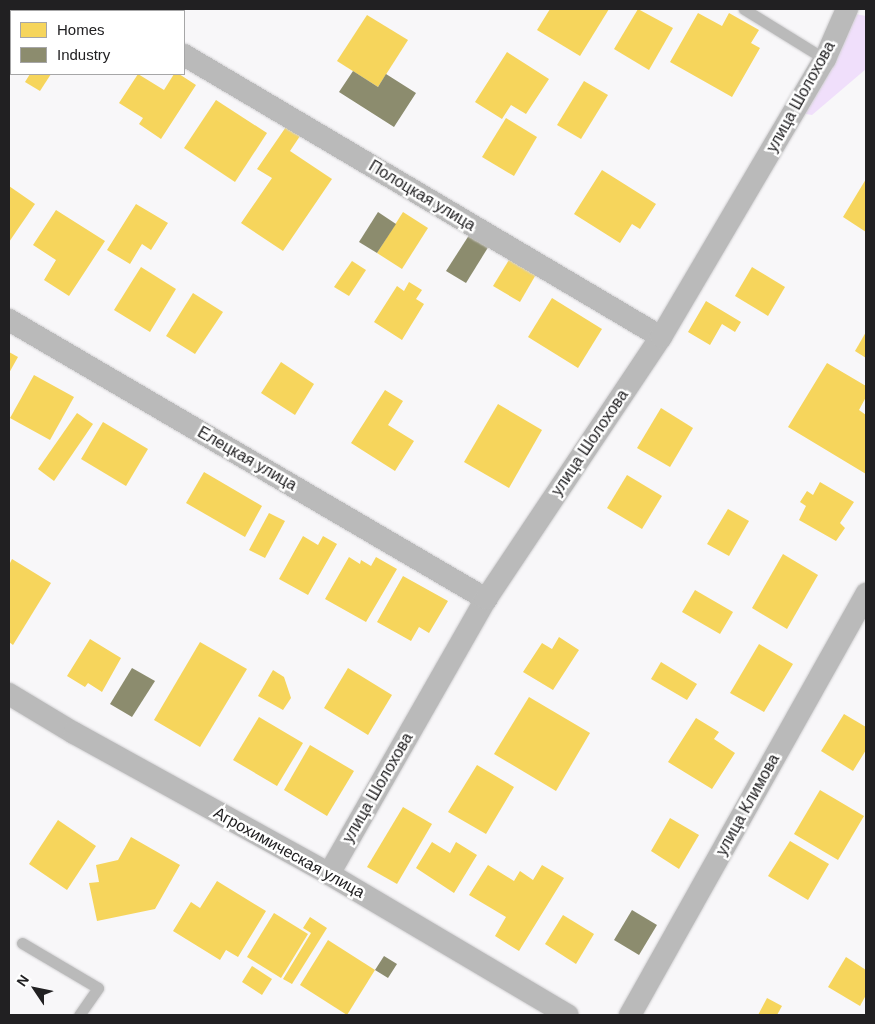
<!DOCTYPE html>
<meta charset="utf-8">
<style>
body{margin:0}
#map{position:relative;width:875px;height:1024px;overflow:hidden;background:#f8f7f9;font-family:Arial,sans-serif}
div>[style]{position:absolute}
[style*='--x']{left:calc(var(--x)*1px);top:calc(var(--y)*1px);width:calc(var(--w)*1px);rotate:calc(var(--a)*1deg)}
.green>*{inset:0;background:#f0dffb}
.homes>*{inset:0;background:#f6d55c}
.industry>*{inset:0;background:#8c8c6e}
.roads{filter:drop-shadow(0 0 1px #d1d0d2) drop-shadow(0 0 1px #d1d0d2)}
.service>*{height:11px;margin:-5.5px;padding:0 5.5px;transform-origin:5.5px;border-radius:5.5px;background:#bababa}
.minor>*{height:22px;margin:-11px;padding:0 11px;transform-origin:11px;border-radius:11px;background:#bababa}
span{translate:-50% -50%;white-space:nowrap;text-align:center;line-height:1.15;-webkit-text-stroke:5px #fff;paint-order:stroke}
.street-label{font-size:16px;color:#212022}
.frame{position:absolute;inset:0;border:10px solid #212022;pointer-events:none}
.legend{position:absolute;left:10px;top:10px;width:175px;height:65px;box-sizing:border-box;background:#fff;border:1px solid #a6a6a7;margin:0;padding:6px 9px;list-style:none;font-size:15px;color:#212022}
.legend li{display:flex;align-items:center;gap:10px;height:25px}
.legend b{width:25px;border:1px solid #a6a6a7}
.north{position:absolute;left:10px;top:964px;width:50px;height:50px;-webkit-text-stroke:4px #fff;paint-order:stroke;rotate:304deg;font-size:14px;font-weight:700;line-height:20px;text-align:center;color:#212022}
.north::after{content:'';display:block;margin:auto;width:18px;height:22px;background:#212022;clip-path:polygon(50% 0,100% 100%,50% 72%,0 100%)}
</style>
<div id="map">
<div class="green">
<i style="clip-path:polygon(851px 13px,866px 16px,866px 69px,812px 115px,788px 111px)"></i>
</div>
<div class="homes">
<i style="clip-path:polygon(9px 9px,60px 9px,59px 11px,11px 11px,11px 39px,9px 37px)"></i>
<i style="clip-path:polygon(550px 9px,609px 9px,580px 56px,537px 30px)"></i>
<i style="clip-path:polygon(638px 9px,673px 28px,649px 70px,614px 49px)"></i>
<i style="clip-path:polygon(698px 13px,722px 26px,729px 13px,759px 30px,751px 43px,760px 48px,732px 97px,670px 62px)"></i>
<i style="clip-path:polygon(367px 15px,408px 40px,378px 87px,337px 61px)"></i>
<i style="clip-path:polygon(507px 52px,549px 79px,526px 114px,511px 105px,502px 119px,475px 102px)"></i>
<i style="clip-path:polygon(30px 74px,51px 74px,40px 91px,25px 82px)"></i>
<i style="clip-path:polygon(138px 74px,164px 90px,174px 74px,179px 74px,196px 85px,161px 139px,139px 124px,143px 118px,119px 103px)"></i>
<i style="clip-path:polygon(584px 81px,608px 95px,581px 139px,557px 125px)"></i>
<i style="clip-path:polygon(216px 100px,267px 133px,235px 182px,184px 148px)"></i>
<i style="clip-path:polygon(506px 118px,537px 137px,514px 176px,482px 157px)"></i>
<i style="clip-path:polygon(288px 124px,302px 133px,290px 151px,332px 179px,283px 251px,241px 223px,272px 178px,257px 169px)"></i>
<i style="clip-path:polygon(602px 170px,656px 204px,640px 229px,632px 224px,620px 243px,574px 214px)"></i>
<i style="clip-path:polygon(866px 179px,866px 232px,843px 217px)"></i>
<i style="clip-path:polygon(9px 186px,35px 204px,9px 242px)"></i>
<i style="clip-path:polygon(136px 204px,168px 223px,151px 250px,142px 244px,130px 264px,107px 250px)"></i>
<i style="clip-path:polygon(56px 210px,105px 241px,69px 296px,44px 280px,56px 260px,33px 245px)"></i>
<i style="clip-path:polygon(403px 212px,428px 228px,402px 269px,377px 253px)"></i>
<i style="clip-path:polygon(512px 255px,538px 271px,520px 302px,493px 286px)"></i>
<i style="clip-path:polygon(352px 261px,366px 270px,349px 296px,334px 287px)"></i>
<i style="clip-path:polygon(141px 267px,176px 289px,150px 332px,114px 310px)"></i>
<i style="clip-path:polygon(752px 267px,785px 287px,768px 316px,735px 296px)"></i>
<i style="clip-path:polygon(409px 282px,422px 290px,416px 299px,424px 304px,402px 340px,374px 322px,397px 286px,404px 291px)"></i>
<i style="clip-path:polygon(193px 293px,223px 312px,195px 354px,166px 336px)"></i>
<i style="clip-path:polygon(552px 298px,602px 329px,578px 368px,528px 337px)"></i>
<i style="clip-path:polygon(706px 301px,741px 322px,735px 332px,722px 324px,710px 345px,688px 332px)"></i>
<i style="clip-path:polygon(866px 332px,866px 358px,855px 351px)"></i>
<i style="clip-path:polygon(9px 352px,18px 357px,9px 373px)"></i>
<i style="clip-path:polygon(281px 362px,314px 384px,295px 415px,261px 393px)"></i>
<i style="clip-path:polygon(827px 363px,866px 386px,866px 397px,859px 410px,866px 415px,866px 474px,788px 427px)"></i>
<i style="clip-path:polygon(34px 375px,74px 397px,50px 440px,10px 418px)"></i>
<i style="clip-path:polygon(385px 390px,403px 401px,388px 425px,414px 441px,395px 471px,351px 443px)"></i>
<i style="clip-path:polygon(498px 404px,542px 430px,509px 488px,464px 462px)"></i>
<i style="clip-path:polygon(661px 408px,693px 428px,670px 467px,637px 448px)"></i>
<i style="clip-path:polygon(77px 413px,93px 424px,54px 481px,38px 469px)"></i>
<i style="clip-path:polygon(103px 422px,148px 449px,126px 486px,81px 459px)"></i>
<i style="clip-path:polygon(204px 472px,262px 506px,245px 537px,186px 503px)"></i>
<i style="clip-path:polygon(627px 475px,662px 496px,642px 529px,607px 508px)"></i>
<i style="clip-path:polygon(820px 482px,854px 502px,840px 523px,845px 528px,836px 541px,799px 520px,806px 506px,800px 502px,807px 491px,813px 495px)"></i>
<i style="clip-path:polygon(728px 509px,749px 521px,729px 556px,707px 544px)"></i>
<i style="clip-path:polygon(269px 513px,285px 521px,265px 558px,249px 550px)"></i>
<i style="clip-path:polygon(303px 536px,318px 545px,323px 536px,337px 544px,308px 595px,279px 579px)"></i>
<i style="clip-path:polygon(783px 554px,818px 575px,787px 629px,752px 608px)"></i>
<i style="clip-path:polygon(349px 557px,360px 564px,361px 560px,371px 566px,376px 557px,397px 569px,366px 622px,325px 599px)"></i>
<i style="clip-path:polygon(12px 559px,51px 583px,13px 645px,9px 642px,9px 565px)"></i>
<i style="clip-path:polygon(403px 576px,448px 601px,429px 633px,419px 627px,411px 641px,377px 622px)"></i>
<i style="clip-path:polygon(695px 590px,733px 612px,720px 634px,682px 612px)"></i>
<i style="clip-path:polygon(559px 637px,579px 650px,553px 690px,523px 672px,542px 643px,552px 649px)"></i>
<i style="clip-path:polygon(90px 639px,121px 658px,102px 692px,88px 683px,85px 687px,67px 676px)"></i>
<i style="clip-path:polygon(200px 642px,247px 669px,200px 747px,154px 720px)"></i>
<i style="clip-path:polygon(759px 644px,793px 664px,764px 712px,730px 693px)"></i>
<i style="clip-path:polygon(661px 662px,697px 684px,687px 700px,651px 679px)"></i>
<i style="clip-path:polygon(348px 668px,392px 695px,368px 735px,324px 708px)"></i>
<i style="clip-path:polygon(273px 670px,284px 677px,291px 698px,283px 710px,258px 696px)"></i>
<i style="clip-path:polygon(529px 697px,590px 733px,556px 791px,494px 754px)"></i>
<i style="clip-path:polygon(844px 714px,866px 727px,866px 750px,853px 771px,821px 751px)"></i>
<i style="clip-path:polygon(259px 717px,303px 743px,277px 786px,233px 760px)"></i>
<i style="clip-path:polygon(696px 718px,719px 732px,714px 739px,735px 753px,712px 789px,668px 762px)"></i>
<i style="clip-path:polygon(310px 745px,354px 771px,327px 816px,284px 790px)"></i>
<i style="clip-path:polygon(477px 765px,514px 787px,486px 834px,448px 812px)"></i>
<i style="clip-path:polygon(820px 790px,864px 816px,838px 860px,794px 834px)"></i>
<i style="clip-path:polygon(403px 807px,432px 824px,397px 884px,367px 867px)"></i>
<i style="clip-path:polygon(670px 818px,699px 835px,679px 869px,651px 851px)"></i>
<i style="clip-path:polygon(58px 820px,96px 846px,67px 890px,29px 864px)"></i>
<i style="clip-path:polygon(131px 837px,180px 865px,155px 909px,97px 921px,89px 883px,99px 882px,96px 865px,118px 860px)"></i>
<i style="clip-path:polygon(790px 841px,829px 864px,808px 900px,768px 876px)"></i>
<i style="clip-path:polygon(432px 842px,450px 853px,456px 842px,477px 855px,454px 893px,416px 868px)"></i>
<i style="clip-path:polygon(488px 865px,514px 881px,520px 871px,533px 880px,542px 865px,564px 878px,519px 951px,495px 936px,506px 917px,469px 895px)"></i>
<i style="clip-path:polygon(217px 881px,266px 911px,238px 957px,226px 950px,220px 960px,173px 931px,191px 902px,200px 908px)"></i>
<i style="clip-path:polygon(274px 913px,308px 934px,281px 978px,247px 957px)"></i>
<i style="clip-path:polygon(563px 915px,594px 934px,576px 964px,545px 944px)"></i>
<i style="clip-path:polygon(310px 917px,327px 928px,292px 984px,283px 979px,311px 933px,303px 928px)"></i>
<i style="clip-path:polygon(328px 940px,375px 970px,347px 1015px,300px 985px)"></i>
<i style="clip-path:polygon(846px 957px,866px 970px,866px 995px,860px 1006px,828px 987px)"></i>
<i style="clip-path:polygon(252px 966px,272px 979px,262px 995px,242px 982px)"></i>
<i style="clip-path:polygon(767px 998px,782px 1006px,777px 1015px,758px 1015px)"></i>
</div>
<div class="industry">
<i style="clip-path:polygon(353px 71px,378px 87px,386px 74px,416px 93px,394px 127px,339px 92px)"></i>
<i style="clip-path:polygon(378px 212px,396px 224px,377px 253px,359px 242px)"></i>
<i style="clip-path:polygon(473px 229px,492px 241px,466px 283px,446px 271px)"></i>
<i style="clip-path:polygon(132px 668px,155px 681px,132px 717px,110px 704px)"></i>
<i style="clip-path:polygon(632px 910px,657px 925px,639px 955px,614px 940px)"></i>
<i style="clip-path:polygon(384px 956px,397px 964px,388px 978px,375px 970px)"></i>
</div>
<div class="roads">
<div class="service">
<i style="--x:744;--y:9;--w:95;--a:31.7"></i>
<i style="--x:22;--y:943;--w:88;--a:30.6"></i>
<i style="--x:98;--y:988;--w:33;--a:125"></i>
</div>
<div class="minor">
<i style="--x:105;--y:9;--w:4;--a:27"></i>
<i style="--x:184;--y:55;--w:554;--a:30.59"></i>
<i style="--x:9;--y:320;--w:553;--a:30.32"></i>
<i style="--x:9;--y:694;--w:76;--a:31"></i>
<i style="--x:74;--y:733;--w:291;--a:28.9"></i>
<i style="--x:329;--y:874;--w:277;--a:30.6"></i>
<i style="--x:329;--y:874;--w:317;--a:-60.3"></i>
<i style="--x:486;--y:599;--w:315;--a:-56.3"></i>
<i style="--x:661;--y:337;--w:323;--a:-59.5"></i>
<i style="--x:825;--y:59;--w:55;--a:-66.3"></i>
<i style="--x:630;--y:1015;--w:483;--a:-60.7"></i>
</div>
</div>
<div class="street-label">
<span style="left:801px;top:97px;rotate:-61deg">улица Шолохова</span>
<span style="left:422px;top:196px;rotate:31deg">Полоцкая улица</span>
<span style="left:590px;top:443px;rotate:-56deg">улица Шолохова</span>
<span style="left:247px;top:459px;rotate:30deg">Елецкая улица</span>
<span style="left:378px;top:788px;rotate:-60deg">улица Шолохова</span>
<span style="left:748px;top:805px;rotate:-61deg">улица Климова</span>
<span style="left:289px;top:853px;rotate:29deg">Агрохимическая улица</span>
</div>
<div class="frame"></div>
<ul class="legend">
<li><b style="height:14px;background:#f6d55c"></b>Homes</li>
<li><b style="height:14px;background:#8c8c6e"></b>Industry</li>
</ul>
<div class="north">N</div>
</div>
